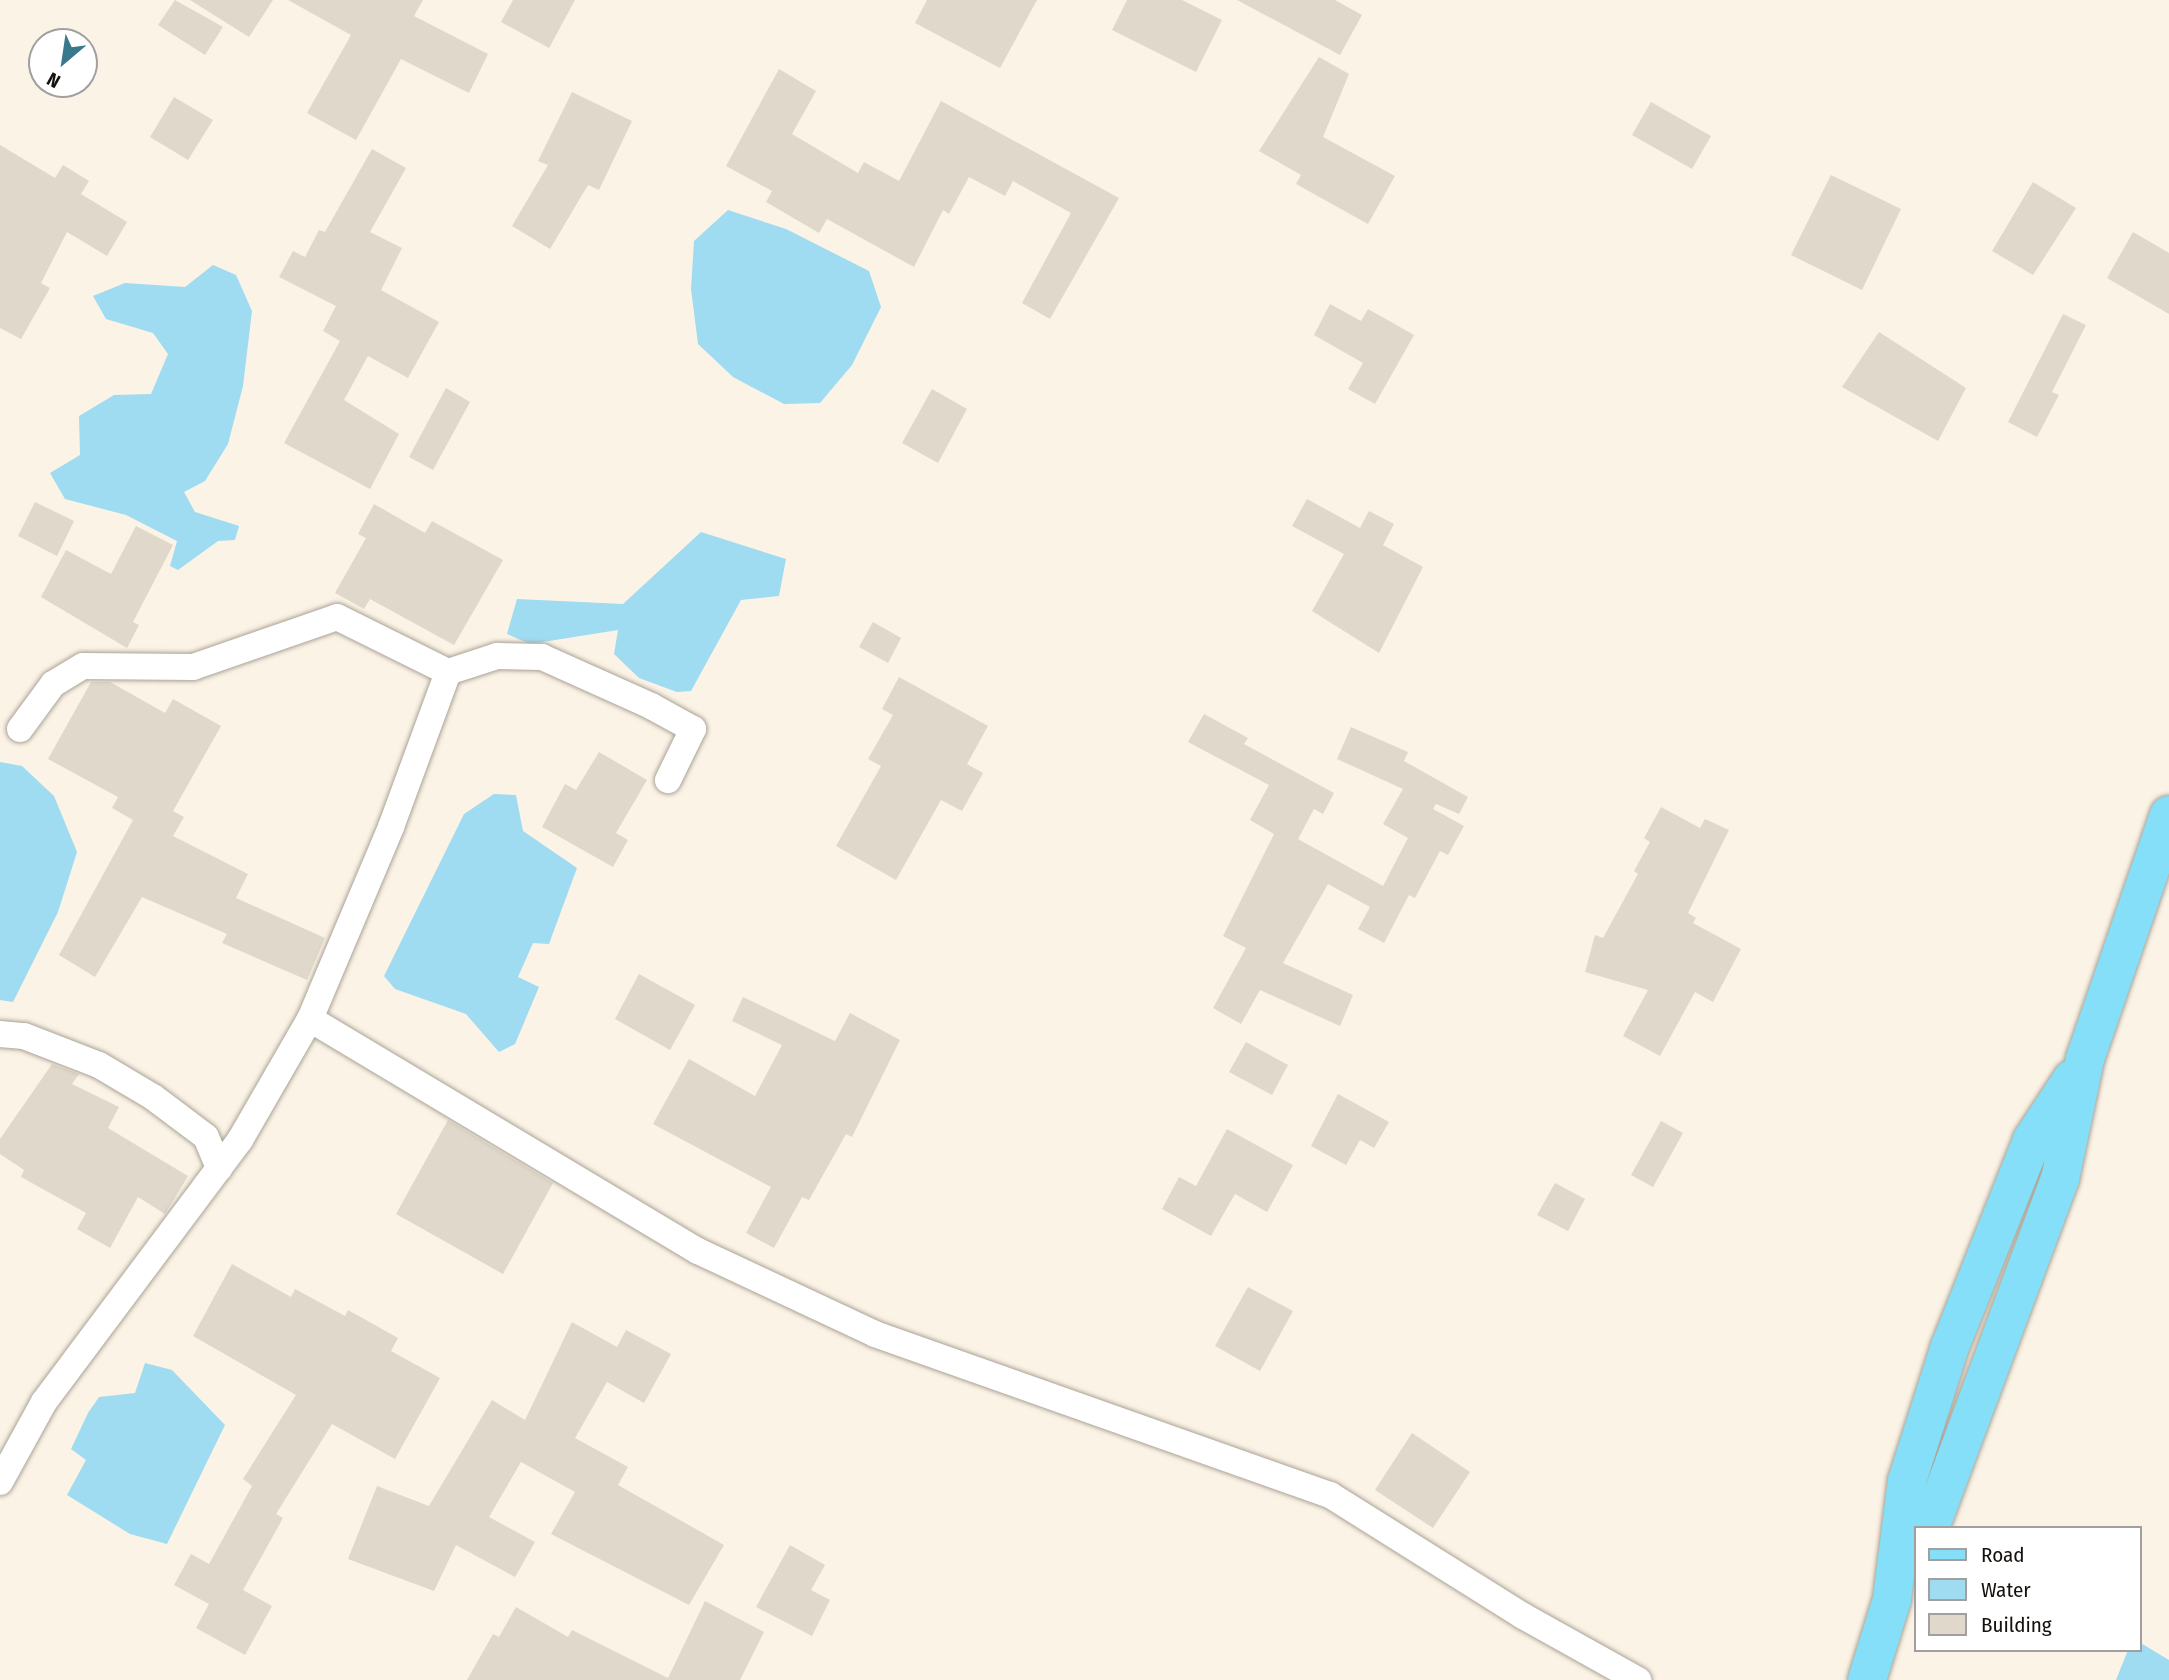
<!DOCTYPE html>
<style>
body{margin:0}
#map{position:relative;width:2169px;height:1680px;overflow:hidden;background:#fbf3e6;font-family:"Fira Sans Condensed",sans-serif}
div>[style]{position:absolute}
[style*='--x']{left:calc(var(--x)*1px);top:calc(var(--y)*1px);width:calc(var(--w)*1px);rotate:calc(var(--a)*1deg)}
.water>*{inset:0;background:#9fdbf1}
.building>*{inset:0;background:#e0d8cb}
.roads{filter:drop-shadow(0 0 2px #aaa396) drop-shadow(0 0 2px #aaa396)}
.minor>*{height:26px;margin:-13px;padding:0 13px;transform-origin:13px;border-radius:13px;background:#fff}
.primary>*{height:38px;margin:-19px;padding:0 19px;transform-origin:19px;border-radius:19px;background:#85dff8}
span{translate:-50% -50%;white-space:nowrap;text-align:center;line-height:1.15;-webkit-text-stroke:6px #fff;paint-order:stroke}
.legend{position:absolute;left:1914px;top:1526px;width:228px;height:126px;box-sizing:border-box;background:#fff;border:2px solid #a1a09f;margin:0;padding:9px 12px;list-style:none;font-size:21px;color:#15120e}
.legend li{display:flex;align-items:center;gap:14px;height:35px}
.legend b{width:35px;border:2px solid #a1a09f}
.north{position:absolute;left:28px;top:28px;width:70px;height:70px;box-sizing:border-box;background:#fff;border:2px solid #a1a09f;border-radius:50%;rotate:209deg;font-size:19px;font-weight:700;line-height:28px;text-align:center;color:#15120e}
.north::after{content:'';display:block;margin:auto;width:24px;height:32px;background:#3a798d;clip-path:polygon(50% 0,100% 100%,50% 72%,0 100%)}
</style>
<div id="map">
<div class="water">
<i style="clip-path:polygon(728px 210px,786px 229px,869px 271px,881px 307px,852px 365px,820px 403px,784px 404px,733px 377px,698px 344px,691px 289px,694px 241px)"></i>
<i style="clip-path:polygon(213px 265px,236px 275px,252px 311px,243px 386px,228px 444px,205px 481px,184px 492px,195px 512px,239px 526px,235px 540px,218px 541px,178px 570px,170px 566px,177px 541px,126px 515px,65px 499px,50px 473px,80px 455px,79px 416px,114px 395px,151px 394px,168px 354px,153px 333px,106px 319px,93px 296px,125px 283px,185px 287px)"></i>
<i style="clip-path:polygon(701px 532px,786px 559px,779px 596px,741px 600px,691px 691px,677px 692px,639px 678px,614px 654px,618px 630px,530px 644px,507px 634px,517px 599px,623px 604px)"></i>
<i style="clip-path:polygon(0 762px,22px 766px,54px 796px,77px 852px,58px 912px,13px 1002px,0 1000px)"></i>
<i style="clip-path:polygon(494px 794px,516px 795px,523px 831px,577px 868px,549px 944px,533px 943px,518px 977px,539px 987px,515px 1044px,499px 1052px,466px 1014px,395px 989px,384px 976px,464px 814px)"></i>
<i style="clip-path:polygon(145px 1363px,172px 1370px,225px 1425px,167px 1544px,130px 1534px,67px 1495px,86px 1460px,71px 1449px,88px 1413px,99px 1397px,135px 1393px)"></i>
<i style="clip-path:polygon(2139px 1642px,2169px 1660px,2169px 1680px,2116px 1680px,2128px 1650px,2139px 1650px)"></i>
</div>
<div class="building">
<i style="clip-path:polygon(175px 0,223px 27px,205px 55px,158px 25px)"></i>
<i style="clip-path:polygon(190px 0,273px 0,249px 37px)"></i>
<i style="clip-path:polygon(288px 0,423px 0,414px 16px,488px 54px,469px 93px,401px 59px,356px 140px,307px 113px,351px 35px)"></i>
<i style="clip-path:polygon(513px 0,575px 0,549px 48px,501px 22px)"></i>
<i style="clip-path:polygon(927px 0,1037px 0,1000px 68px,915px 23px)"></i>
<i style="clip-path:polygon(1127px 0,1182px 0,1222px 20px,1196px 72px,1112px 30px)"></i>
<i style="clip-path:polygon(1237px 0,1335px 0,1362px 15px,1340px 55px)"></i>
<i style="clip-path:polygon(1319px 57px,1349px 74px,1323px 137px,1395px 176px,1368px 224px,1296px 184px,1301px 175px,1259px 151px)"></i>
<i style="clip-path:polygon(779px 69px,816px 91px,792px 134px,858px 173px,864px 162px,899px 181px,941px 101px,1119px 198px,1050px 319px,1022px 303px,1071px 213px,1013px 181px,1005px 196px,969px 177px,949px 214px,943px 210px,914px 267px,827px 219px,819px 233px,766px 202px,772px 191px,726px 166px)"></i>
<i style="clip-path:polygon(572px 92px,632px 121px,599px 190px,588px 185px,550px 249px,512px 226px,548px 165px,538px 161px)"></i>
<i style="clip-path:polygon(174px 97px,213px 120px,188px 160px,150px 137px)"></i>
<i style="clip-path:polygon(1651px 102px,1711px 136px,1692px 169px,1632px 135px)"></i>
<i style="clip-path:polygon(0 145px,55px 178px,63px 165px,89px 181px,81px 194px,127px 222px,107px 256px,67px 232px,41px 283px,50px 288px,21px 339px,0 328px)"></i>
<i style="clip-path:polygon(372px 149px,406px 168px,370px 232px,402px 248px,381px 290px,439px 322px,408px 378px,368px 356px,344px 400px,399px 434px,370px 489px,284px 443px,340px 341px,323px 331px,336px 306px,279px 277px,293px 251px,305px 257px,319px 230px,325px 232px)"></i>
<i style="clip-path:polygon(1831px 175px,1901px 209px,1862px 290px,1791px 255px)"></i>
<i style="clip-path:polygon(2033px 182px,2076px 208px,2033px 275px,1992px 251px)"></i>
<i style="clip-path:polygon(2133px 232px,2169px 253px,2169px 314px,2107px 278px)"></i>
<i style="clip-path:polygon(1330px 304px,1361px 321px,1368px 309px,1414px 335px,1375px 404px,1348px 389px,1363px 363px,1314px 335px)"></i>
<i style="clip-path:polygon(2063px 314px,2086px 325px,2052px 392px,2059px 395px,2037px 437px,2008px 422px)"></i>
<i style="clip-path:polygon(1879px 332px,1966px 388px,1938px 441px,1842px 387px)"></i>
<i style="clip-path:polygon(446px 388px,470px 402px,433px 470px,409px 457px)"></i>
<i style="clip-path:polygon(932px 389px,967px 409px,938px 463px,902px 443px)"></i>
<i style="clip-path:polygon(1307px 499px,1360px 528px,1369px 511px,1394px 524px,1383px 545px,1423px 567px,1379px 653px,1312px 611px,1344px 554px,1292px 526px)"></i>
<i style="clip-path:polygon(35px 502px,74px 521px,57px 556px,18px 536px)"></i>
<i style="clip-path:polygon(374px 504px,425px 533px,432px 521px,503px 560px,454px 645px,370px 599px,364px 609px,335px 593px,366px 538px,358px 534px)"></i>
<i style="clip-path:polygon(136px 526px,173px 545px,133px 622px,139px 625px,127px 648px,41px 597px,66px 550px,111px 574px)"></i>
<i style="clip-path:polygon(873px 622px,901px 638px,888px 663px,859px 647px)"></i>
<i style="clip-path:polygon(899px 677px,988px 726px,967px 764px,983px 773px,962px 811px,941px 800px,896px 880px,836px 846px,881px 766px,868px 759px,893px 715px,882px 709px)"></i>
<i style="clip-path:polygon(91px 682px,110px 682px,165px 713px,173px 699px,221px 726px,173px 811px,184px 817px,173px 836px,248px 874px,236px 898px,325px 938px,307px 980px,222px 943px,227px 934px,142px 897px,95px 977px,59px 955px,133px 820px,112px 808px,118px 797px,48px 759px)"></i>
<i style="clip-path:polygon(1204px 714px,1248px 738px,1244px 744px,1334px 793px,1323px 814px,1314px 809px,1298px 839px,1383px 886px,1408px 838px,1383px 824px,1403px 789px,1337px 759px,1351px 727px,1408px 752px,1404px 761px,1468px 797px,1459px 814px,1436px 804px,1433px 809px,1464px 826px,1448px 855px,1440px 851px,1415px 898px,1409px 895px,1384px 943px,1358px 929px,1370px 907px,1328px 884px,1283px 963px,1353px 995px,1340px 1026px,1260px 990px,1241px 1024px,1213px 1008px,1246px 948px,1223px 936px,1274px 834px,1250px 820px,1269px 785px,1188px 742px)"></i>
<i style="clip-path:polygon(599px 752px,647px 780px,616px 833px,628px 840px,613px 867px,542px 827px,565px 784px,576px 790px)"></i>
<i style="clip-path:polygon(1661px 807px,1700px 828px,1705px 819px,1729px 830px,1688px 913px,1696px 918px,1693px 923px,1741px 949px,1713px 1002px,1695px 992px,1660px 1056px,1623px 1036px,1648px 990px,1585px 972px,1595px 935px,1603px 938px,1638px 874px,1634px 871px,1650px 842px,1644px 838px)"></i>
<i style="clip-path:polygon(639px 974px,695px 1005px,670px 1050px,615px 1019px)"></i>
<i style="clip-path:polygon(743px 997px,835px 1041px,850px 1013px,900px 1040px,852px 1137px,846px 1134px,809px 1200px,802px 1197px,774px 1248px,746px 1233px,771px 1187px,653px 1124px,689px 1059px,755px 1096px,782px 1045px,732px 1021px)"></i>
<i style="clip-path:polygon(1246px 1042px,1288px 1065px,1272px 1095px,1229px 1072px)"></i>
<i style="clip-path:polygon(52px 1064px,79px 1074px,72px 1084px,119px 1107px,108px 1128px,188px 1176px,165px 1214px,138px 1197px,110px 1248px,77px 1229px,86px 1213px,21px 1177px,24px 1170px,0 1154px,0 1139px)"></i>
<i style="clip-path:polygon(1338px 1094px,1389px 1122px,1374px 1148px,1360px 1140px,1346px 1165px,1311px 1146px)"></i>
<i style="clip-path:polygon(448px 1120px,553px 1183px,503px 1274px,396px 1214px)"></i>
<i style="clip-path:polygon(1661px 1121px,1683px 1133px,1653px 1187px,1631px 1175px)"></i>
<i style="clip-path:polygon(1227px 1129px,1293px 1165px,1267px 1212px,1235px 1194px,1211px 1236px,1162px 1209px,1179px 1177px,1196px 1186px)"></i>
<i style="clip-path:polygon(1555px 1183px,1585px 1199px,1568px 1231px,1537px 1215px)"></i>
<i style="clip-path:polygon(232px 1264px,291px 1297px,295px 1289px,345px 1316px,348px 1310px,398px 1338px,391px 1351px,440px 1378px,395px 1459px,332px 1424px,276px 1514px,283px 1518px,243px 1590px,272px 1606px,245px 1655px,196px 1628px,209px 1604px,174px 1585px,191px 1554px,209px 1564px,252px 1486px,243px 1479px,296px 1395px,193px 1336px)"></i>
<i style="clip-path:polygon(1248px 1287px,1293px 1311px,1260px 1371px,1215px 1346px)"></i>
<i style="clip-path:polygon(572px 1322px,617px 1347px,626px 1330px,671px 1354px,644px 1403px,607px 1382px,575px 1438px,628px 1467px,618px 1485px,724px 1545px,689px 1605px,551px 1534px,575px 1492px,521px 1462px,489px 1517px,535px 1542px,515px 1577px,456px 1545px,434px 1591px,348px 1559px,377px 1486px,429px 1506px,492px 1400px,525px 1420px)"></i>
<i style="clip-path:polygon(1412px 1433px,1470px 1472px,1433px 1528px,1375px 1490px)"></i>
<i style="clip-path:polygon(790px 1545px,825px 1565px,811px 1590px,830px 1600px,812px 1636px,756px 1607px)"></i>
<i style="clip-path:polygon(705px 1601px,764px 1632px,740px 1680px,467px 1680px,493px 1634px,499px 1637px,516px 1607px,568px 1637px,572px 1630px,668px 1678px)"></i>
</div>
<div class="roads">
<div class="minor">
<i style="--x:20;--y:729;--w:56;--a:-53.7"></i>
<i style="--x:53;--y:684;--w:35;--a:-31"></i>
<i style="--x:83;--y:666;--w:110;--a:0.5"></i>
<i style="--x:193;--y:667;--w:152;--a:-19.1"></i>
<i style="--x:337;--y:617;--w:124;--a:26.4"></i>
<i style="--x:310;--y:1019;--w:208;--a:-67.1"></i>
<i style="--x:391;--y:827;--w:165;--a:-69.8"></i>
<i style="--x:448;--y:672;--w:52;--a:-18.1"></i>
<i style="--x:497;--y:656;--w:45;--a:1.3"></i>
<i style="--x:542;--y:657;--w:120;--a:24.2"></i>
<i style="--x:651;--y:706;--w:48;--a:28.7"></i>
<i style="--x:693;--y:729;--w:57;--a:116.1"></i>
<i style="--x:0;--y:1034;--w:24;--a:5"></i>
<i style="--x:24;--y:1036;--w:80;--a:21.1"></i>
<i style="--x:99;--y:1065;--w:63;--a:30.7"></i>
<i style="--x:153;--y:1097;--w:66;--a:37"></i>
<i style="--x:206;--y:1137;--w:34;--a:67"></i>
<i style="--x:0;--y:1482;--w:91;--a:-61.2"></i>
<i style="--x:44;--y:1402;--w:327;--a:-53.2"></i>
<i style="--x:240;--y:1140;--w:140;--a:-60"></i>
<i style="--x:310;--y:1019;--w:452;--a:30.9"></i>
<i style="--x:698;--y:1251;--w:195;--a:25.1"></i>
<i style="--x:875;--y:1334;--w:483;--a:19.5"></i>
<i style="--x:1330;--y:1495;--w:228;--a:32.1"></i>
<i style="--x:1523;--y:1616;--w:132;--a:29.1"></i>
</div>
<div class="primary">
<i style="--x:1930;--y:1528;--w:372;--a:-69.6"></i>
<i style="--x:2060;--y:1179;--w:123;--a:-78.2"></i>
<i style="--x:2085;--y:1059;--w:258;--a:-71"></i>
<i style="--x:1867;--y:1680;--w:85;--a:-72.8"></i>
<i style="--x:1892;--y:1599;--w:119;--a:-82.8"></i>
<i style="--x:1907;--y:1481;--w:139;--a:-72.3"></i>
<i style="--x:1949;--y:1349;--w:225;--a:-68.3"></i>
<i style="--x:2032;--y:1140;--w:73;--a:-56.7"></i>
</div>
</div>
<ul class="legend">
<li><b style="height:9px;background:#85dff8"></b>Road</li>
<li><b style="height:19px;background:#9fdbf1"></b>Water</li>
<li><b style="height:19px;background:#e0d8cb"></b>Building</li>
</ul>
<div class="north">N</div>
</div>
